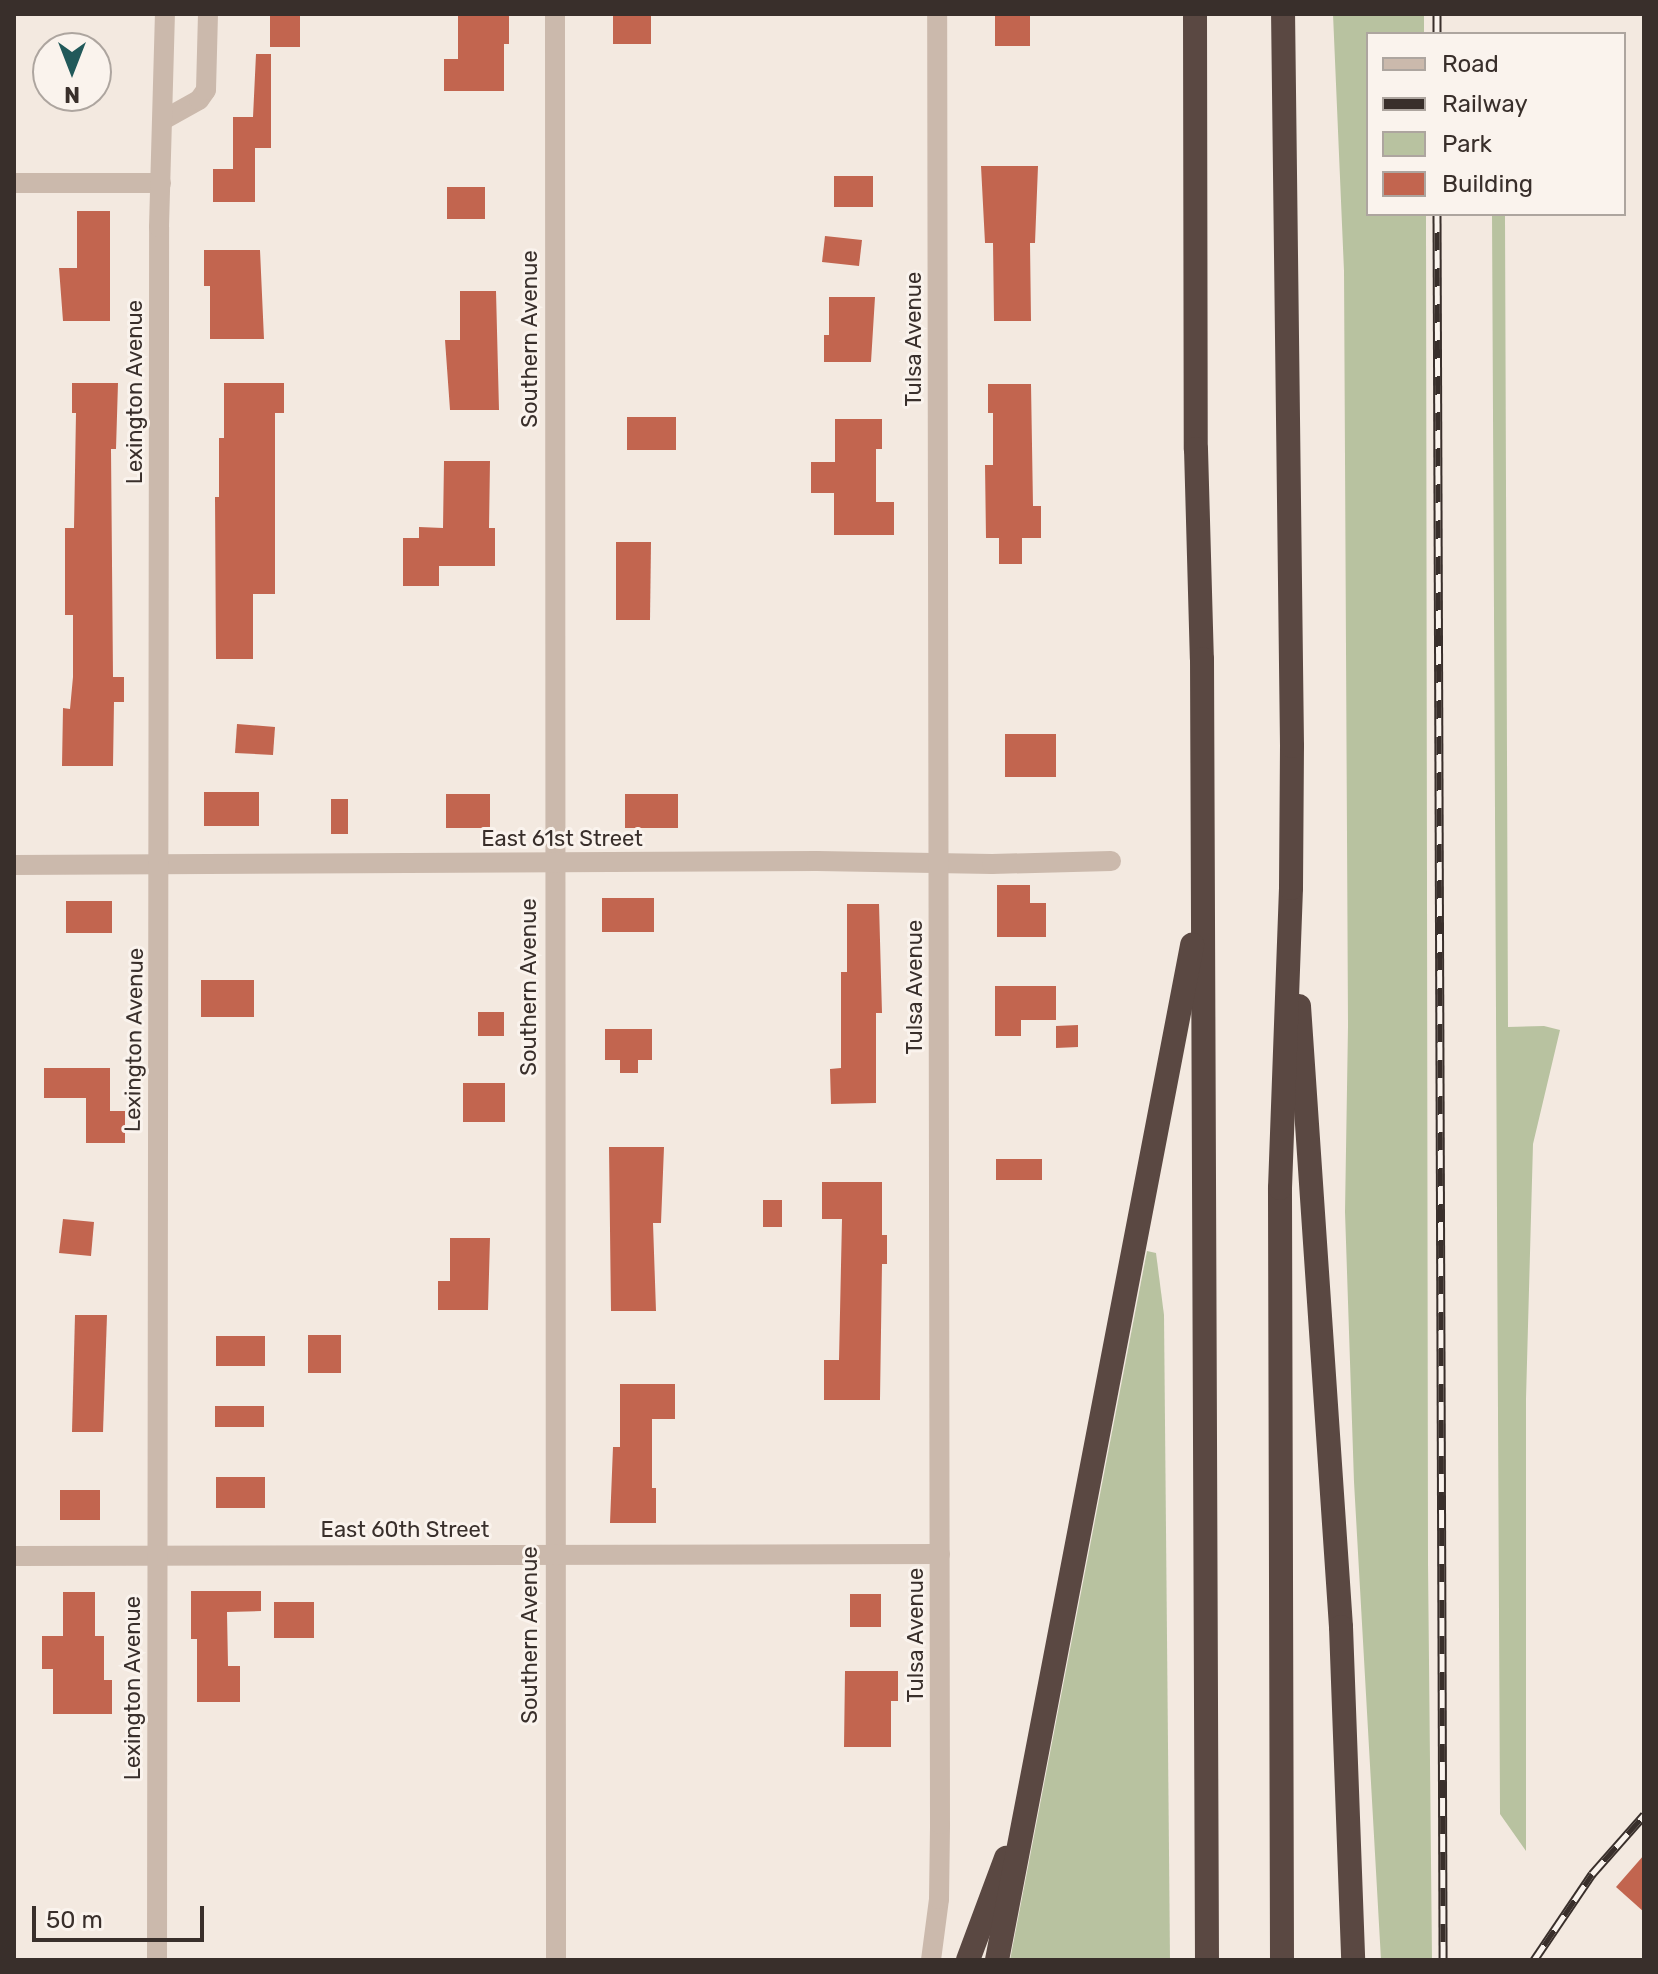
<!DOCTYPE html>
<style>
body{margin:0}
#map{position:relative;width:1658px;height:1974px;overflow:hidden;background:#f3e9e0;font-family:Rubik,sans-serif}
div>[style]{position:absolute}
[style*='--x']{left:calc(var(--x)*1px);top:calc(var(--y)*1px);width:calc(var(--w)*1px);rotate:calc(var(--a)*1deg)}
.green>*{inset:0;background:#b8c2a0}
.building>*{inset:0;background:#c2654f}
.minor>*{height:20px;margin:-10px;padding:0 10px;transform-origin:10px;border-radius:10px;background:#cbb9ac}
.highway>*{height:24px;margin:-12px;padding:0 12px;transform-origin:12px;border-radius:12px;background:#5a4842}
.rail>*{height:9px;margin-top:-4.5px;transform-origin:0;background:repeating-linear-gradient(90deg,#faf3ed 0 18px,#392f2b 0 36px);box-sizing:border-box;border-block:2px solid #392f2b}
span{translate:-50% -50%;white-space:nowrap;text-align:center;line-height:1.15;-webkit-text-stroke:6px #faf3ed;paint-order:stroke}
.street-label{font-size:22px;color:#392f2b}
.frame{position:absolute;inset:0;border:16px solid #392f2b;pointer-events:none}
.legend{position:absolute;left:1366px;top:32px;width:260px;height:184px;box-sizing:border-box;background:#faf3ed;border:2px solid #ada59f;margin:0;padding:10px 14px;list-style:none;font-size:24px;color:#392f2b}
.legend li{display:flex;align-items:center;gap:16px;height:40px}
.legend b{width:40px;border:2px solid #ada59f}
.north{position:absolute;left:32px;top:32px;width:80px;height:80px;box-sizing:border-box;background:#faf3ed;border:2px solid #ada59f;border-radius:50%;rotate:180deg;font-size:22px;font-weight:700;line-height:32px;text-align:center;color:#392f2b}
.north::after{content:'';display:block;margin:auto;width:28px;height:36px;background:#21595a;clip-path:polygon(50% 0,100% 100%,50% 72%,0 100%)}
.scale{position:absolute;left:32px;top:1906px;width:172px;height:36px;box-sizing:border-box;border:4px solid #392f2b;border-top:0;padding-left:10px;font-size:24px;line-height:28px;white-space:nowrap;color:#392f2b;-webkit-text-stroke:6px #faf3ed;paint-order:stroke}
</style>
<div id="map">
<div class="green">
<i style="clip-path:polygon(1333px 14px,1424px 14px,1424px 34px,1368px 34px,1368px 214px,1426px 214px,1428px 1562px,1432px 1960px,1381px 1960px,1354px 1482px,1345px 1212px,1348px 1026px,1344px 271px)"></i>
<i style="clip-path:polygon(1492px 214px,1505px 214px,1508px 1027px,1544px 1026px,1560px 1030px,1533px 1144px,1526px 1399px,1526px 1851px,1500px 1814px)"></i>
<i style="clip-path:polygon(1147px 1251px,1156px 1253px,1164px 1315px,1170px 1960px,1010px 1960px)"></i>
</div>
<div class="building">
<i style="clip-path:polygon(270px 14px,300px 14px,300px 47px,270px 47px)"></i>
<i style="clip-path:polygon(458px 14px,509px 14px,509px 44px,504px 44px,504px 91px,444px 91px,444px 59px,458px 59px)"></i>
<i style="clip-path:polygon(613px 14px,651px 14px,651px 44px,613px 44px)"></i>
<i style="clip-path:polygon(995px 14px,1030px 14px,1030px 46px,995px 46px)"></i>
<i style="clip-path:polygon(256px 54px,271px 54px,271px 148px,255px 148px,255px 202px,213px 202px,213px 169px,233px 169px,233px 117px,253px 117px)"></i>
<i style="clip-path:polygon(981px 166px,1038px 166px,1035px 243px,1030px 243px,1031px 321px,994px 321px,993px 243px,985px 243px)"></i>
<i style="clip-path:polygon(834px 176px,873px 176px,873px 207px,834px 207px)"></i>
<i style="clip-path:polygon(447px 187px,485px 187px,485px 219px,447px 219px)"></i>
<i style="clip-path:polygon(77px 211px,110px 211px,110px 321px,63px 321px,59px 268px,77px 268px)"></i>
<i style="clip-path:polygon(825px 236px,862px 240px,859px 266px,822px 262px)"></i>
<i style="clip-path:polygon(204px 250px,260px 250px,264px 339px,210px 339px,210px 286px,204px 286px)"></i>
<i style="clip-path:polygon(460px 291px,496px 291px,499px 410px,450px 410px,445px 340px,460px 340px)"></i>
<i style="clip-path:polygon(829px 297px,875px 297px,871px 362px,824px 362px,824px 335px,829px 335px)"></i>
<i style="clip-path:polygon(72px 383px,118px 383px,116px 449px,111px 449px,113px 677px,124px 677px,124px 702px,114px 702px,113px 766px,62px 766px,63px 708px,70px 709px,73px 677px,73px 615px,65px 615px,65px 528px,74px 528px,76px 413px,72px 413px)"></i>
<i style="clip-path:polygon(224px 383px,284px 383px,284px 413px,275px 413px,275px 594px,253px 594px,253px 659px,216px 659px,215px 497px,219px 497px,219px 438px,224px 438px)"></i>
<i style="clip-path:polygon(988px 384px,1031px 384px,1033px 506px,1041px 506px,1041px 538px,1022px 538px,1022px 564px,999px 564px,999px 538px,986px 538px,985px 465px,993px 465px,993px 413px,988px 413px)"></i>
<i style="clip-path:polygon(627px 417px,676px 417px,676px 450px,627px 450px)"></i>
<i style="clip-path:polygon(835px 419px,882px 419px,882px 449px,876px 449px,876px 502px,894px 502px,894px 535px,834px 535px,834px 493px,811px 493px,811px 462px,835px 462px)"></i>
<i style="clip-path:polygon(444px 461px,490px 461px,489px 528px,495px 528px,495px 566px,439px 566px,439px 586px,403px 586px,403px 538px,419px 538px,419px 527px,443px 528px)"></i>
<i style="clip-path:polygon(616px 542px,651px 542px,650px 620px,616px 620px)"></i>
<i style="clip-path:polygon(237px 724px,275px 727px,273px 755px,235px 753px)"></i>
<i style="clip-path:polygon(1005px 734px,1056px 734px,1056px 777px,1005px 777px)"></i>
<i style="clip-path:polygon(204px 792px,259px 792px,259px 826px,204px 826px)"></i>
<i style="clip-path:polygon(446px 794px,490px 794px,490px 828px,446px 828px)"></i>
<i style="clip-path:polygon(625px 794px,678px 794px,678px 828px,625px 828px)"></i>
<i style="clip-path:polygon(331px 799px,348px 799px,348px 834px,331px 834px)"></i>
<i style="clip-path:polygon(997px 885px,1030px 885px,1030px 903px,1046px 903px,1046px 937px,997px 937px)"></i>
<i style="clip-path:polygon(602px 898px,654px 898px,654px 932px,602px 932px)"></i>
<i style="clip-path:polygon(66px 901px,112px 901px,112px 933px,66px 933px)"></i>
<i style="clip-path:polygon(847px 904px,879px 904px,882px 1013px,876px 1013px,876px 1103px,831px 1104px,830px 1069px,841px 1068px,841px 972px,847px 972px)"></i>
<i style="clip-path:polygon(201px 980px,254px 980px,254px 1017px,201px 1017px)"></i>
<i style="clip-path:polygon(995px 986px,1056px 986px,1056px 1020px,1021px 1020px,1021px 1036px,995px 1036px)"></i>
<i style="clip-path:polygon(478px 1012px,504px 1012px,504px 1036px,478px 1036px)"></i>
<i style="clip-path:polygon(1078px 1025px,1078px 1047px,1056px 1048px,1056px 1026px)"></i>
<i style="clip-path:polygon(605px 1029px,652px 1029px,652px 1060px,638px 1060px,638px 1073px,620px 1073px,620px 1060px,605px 1060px)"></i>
<i style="clip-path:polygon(44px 1068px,110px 1068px,110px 1111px,125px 1111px,125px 1143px,86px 1143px,86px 1098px,44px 1098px)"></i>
<i style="clip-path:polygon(463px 1083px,505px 1083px,505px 1122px,463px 1122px)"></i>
<i style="clip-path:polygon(609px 1147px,664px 1147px,661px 1223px,653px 1223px,656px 1311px,611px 1311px)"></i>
<i style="clip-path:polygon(996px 1159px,1042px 1159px,1042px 1180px,996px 1180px)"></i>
<i style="clip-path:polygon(822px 1182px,882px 1182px,882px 1235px,887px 1235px,887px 1264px,882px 1264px,880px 1400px,824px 1400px,824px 1360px,839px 1360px,842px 1219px,822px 1219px)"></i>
<i style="clip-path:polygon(763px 1200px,782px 1200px,782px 1227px,763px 1227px)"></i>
<i style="clip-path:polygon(63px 1219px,94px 1222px,91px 1256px,59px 1253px)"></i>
<i style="clip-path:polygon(450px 1238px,490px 1238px,488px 1310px,438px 1310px,438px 1281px,450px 1281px)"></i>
<i style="clip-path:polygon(75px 1315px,107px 1315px,103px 1432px,72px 1432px)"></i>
<i style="clip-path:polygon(308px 1335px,341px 1335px,341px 1373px,308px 1373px)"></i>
<i style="clip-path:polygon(216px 1336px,265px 1336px,265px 1366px,216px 1366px)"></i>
<i style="clip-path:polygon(620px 1384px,675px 1384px,675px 1419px,652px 1419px,652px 1488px,656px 1488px,656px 1523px,610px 1523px,613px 1447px,620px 1447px)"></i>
<i style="clip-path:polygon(215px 1406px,264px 1406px,264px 1427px,215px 1427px)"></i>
<i style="clip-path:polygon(216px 1477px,265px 1477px,265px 1508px,216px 1508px)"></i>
<i style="clip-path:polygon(60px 1490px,100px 1490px,100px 1520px,60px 1520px)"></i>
<i style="clip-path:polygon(191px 1591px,261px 1591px,261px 1611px,227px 1612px,228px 1666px,240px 1666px,240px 1702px,197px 1702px,197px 1639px,191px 1639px)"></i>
<i style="clip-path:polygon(63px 1592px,95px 1592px,95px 1636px,104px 1636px,104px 1680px,112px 1680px,112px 1714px,53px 1714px,53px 1669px,42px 1669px,42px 1636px,63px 1636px)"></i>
<i style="clip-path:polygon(850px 1594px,881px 1594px,881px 1627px,850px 1627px)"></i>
<i style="clip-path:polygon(274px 1602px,314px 1602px,314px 1638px,274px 1638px)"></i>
<i style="clip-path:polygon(845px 1671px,898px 1671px,898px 1701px,891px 1701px,891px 1747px,844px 1747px)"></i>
<i style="clip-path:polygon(1644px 1855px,1644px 1912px,1616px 1887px)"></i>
</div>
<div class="minor">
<i style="--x:555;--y:14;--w:1946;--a:89.97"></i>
<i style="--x:163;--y:120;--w:41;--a:-29.1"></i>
<i style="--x:199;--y:100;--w:12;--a:-55"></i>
<i style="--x:206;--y:90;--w:76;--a:-88.5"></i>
<i style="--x:14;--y:183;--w:147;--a:0"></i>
<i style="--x:14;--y:865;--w:803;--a:-0.29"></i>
<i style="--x:817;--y:861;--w:175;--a:1"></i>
<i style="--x:992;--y:864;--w:119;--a:-1.4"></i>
<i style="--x:14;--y:1556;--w:926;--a:-0.12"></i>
<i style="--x:157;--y:1960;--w:1733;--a:-89.93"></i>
<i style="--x:159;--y:227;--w:213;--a:-88.4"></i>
<i style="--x:931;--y:1960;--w:62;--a:-82.5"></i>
<i style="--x:939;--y:1899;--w:75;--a:-89.2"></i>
<i style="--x:940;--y:1824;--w:1810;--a:-90.09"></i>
</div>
<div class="highway">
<i style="--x:1195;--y:14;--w:435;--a:89.9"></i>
<i style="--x:1196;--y:449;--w:210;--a:88.4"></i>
<i style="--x:1202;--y:659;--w:1301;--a:89.78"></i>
<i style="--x:1299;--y:1006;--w:622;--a:86.13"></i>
<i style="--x:1341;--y:1627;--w:333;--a:87.9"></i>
<i style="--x:968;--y:1960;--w:109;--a:-69.6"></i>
<i style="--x:997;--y:1960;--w:1034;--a:-79.12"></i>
<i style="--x:1282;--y:1960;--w:772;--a:-90.15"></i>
<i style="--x:1280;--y:1188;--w:300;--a:-87.9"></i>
<i style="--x:1291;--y:888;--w:142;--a:-89.6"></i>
<i style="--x:1292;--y:746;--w:732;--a:-90.7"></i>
</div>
<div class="rail">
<i style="--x:1437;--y:14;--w:20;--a:90"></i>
<i style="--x:1437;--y:214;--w:1746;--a:89.8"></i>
<i style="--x:1534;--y:1960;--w:104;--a:-56"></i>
<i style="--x:1592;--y:1874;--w:79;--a:-48.6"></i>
</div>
<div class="street-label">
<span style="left:530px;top:339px;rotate:-90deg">Southern Avenue</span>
<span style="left:914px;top:339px;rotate:-90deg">Tulsa Avenue</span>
<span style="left:135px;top:392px;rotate:-90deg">Lexington Avenue</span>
<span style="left:562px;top:839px">East 61st Street</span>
<span style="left:529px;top:987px;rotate:-90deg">Southern Avenue</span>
<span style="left:915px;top:987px;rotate:-90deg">Tulsa Avenue</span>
<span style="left:134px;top:1040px;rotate:-89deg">Lexington Avenue</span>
<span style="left:405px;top:1530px">East 60th Street</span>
<span style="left:530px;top:1635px;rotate:-90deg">Southern Avenue</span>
<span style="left:916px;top:1635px;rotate:-90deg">Tulsa Avenue</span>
<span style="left:133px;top:1688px;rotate:-90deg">Lexington Avenue</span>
</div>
<div class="frame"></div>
<ul class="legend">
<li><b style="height:10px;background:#cbb9ac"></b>Road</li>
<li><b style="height:10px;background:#392f2b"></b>Railway</li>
<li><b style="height:22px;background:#b8c2a0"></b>Park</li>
<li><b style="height:22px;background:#c2654f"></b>Building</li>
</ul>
<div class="north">N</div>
<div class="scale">50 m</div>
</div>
